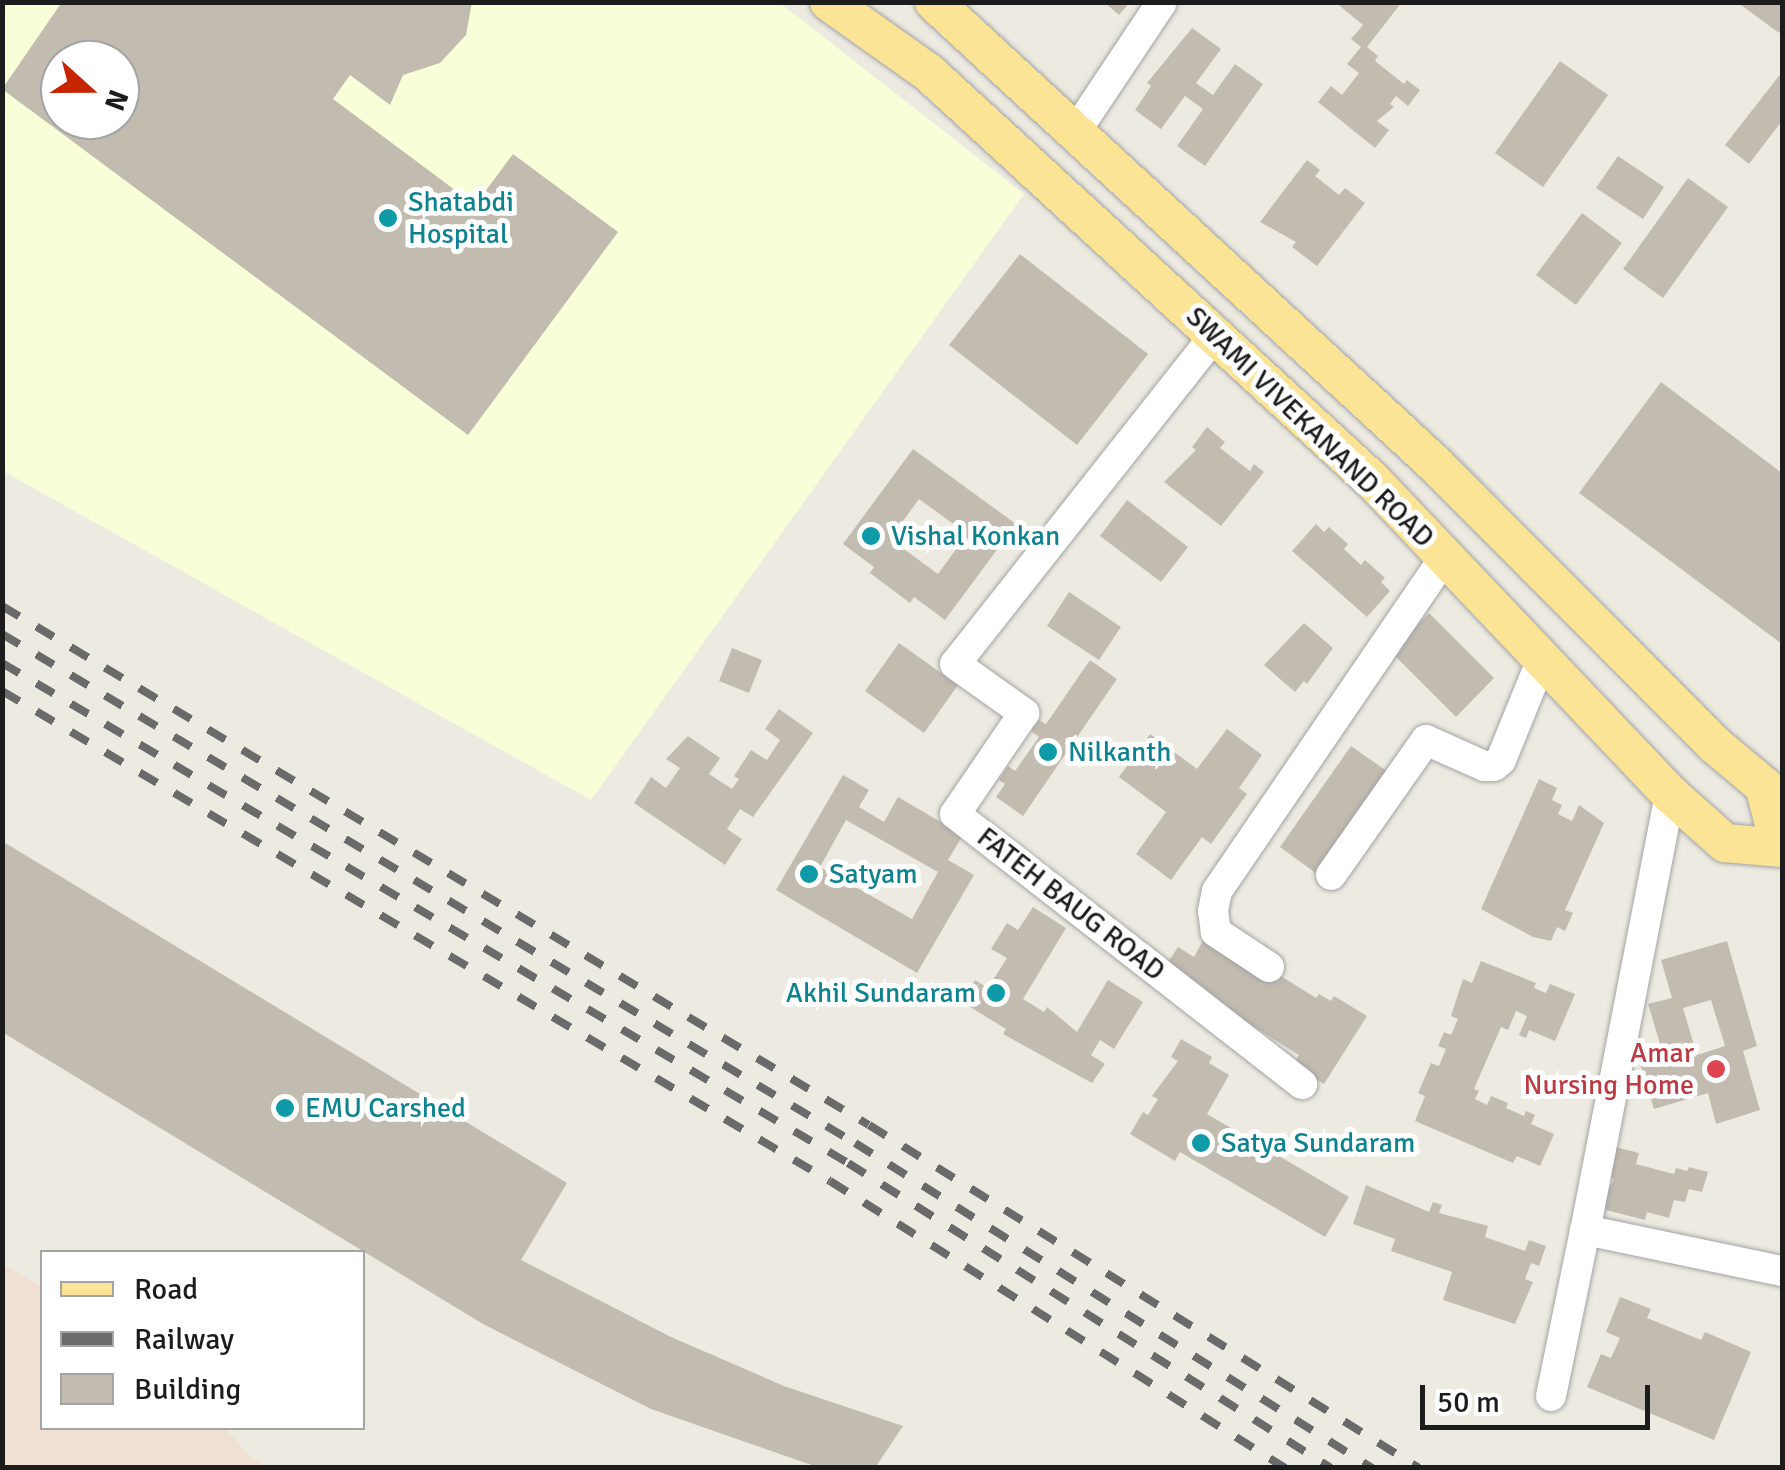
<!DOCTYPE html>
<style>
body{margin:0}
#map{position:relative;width:1785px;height:1470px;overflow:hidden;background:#edebe1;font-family:Signika,sans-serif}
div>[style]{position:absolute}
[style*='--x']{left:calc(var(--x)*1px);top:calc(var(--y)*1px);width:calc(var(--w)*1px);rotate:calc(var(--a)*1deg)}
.education>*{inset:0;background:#f8ffd8}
.military>*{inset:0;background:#f0e0d3}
.building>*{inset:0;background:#c2bbb0}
.roads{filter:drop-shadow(0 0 2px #a3a3a3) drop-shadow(0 0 2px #a3a3a3)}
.minor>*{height:30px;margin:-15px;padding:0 15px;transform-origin:15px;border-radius:15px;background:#fff}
.major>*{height:38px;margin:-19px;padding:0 19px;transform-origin:19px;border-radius:19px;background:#fce497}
.rail>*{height:8px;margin-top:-4px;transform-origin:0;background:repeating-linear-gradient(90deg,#6a6a6a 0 20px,transparent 0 40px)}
.dots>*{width:28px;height:28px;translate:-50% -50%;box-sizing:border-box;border:5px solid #fff;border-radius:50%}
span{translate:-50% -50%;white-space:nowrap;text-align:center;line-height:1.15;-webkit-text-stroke:10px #fff;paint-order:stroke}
.culture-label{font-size:28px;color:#0d838f}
.left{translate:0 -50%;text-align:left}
.right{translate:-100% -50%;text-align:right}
.street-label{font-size:28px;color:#1c1c1c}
.health-label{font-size:28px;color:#be3a42}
.frame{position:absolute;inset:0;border:5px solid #1c1c1c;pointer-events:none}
.legend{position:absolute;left:40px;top:1250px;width:325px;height:180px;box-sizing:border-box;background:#fff;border:2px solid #a4a4a4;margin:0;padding:12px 18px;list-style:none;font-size:30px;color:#1c1c1c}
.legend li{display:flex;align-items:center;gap:20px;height:50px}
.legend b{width:50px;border:2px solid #a4a4a4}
.north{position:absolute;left:40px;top:40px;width:100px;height:100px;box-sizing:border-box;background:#fff;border:2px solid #a4a4a4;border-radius:50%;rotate:111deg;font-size:28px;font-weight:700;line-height:40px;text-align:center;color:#1c1c1c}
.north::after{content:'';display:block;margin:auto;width:35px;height:45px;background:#c72500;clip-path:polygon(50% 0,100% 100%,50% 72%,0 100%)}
.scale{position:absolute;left:1420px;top:1385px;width:230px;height:45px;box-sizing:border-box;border:5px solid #1c1c1c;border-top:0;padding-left:12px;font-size:30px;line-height:35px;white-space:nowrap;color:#1c1c1c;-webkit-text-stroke:8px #fff;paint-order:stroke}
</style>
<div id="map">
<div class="education">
<i style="clip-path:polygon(evenodd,3px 3px,780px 3px,1024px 194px,591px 800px,3px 471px,3px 3px,60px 60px,120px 60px,120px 120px,60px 120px,60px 60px)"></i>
</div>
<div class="military">
<i style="clip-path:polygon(3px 1264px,42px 1287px,42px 1428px,225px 1428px,251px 1458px,268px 1467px,3px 1467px)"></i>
</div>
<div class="building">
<i style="clip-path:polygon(evenodd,62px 2px,472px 2px,466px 35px,440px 63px,403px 75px,390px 105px,350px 75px,333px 99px,475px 205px,513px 154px,618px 232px,468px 435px,2px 89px,62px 2px,60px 60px,120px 60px,120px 120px,60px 120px,60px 60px)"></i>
<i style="clip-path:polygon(1104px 2px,1130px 2px,1119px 15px)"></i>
<i style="clip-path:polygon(1335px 2px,1402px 2px,1367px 47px,1378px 56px,1375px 61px,1404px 84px,1407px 80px,1420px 90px,1408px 106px,1396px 96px,1390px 104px,1394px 107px,1377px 121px,1389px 130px,1375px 148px,1318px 102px,1331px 86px,1342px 95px,1359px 73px,1347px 64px,1361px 47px,1351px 39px,1363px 25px)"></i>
<i style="clip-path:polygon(1737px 2px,1782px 2px,1782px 28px,1779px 33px)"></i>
<i style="clip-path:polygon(1192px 28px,1221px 49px,1196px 83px,1213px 95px,1235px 64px,1263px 84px,1205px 166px,1177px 146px,1203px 109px,1185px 96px,1161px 129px,1135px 110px,1151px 86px,1147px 83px)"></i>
<i style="clip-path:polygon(1560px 61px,1608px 95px,1543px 187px,1495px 153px)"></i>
<i style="clip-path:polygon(1782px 72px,1782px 121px,1749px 164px,1725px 145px)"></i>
<i style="clip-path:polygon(1618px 156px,1664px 187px,1643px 219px,1596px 188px)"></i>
<i style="clip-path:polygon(1307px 160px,1320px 170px,1315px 176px,1339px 195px,1345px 188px,1365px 203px,1317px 266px,1292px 247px,1296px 242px,1260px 222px)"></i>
<i style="clip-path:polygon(1688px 178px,1728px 207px,1663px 298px,1623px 269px)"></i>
<i style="clip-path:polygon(1582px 213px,1622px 243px,1576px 305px,1536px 275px)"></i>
<i style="clip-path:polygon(1020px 254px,1148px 354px,1077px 445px,949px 345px)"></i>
<i style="clip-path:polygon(1661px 382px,1782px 473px,1782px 644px,1579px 493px)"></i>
<i style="clip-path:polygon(1207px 427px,1225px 442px,1220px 448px,1250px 471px,1254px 464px,1264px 472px,1221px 526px,1164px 482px,1196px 450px,1192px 447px)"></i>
<i style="clip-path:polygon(evenodd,913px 449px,1016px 524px,945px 620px,914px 597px,910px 603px,870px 573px,874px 567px,843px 544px,913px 449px,919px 499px,967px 534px,938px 574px,890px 539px,919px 499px)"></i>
<i style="clip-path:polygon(1127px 500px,1188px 547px,1161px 582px,1100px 536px)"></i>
<i style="clip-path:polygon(1316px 524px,1324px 532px,1329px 527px,1348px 544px,1344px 549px,1361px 565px,1365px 560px,1385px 578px,1381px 582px,1390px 591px,1367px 617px,1292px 551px)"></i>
<i style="clip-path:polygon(1069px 592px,1121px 627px,1099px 660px,1047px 626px)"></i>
<i style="clip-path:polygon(1429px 613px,1494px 678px,1456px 717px,1391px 652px)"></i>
<i style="clip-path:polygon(1304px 623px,1333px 648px,1307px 684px,1304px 681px,1295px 692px,1264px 665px)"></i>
<i style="clip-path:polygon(899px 643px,958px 685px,924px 733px,865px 691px)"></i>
<i style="clip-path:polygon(732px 648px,762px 660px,749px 693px,719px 681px)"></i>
<i style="clip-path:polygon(1090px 660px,1117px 679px,1023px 816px,996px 797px,1005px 784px,999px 780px,1008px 766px,1015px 771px,1039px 737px,1031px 731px,1039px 720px,1046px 724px)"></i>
<i style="clip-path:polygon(779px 709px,813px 733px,753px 817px,740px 809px,727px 829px,742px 839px,725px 865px,634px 803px,651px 777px,666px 788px,680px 768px,666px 759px,688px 736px,720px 758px,709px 774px,732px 789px,739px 779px,734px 776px,751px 750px,767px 760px,780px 740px,765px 729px)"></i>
<i style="clip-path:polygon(1227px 729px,1262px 755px,1239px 788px,1247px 794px,1211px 844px,1202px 837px,1171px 880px,1136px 854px,1166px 812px,1119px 777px,1150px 734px,1197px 769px)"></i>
<i style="clip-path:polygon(1351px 746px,1388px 772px,1317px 874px,1280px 847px)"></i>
<i style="clip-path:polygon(evenodd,843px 775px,869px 790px,859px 807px,884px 822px,898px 797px,963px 835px,948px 860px,974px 875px,917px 973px,776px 890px,843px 775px,846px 820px,938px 872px,912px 919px,820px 867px,846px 820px)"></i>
<i style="clip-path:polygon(1539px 779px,1557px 788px,1552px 800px,1562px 805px,1558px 814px,1572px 821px,1579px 805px,1604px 823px,1565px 910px,1573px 913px,1565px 931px,1557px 927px,1551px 941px,1533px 937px,1481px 909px)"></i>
<i style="clip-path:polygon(2px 841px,567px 1183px,521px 1260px,671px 1337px,784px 1386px,903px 1426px,875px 1468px,820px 1468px,651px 1409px,483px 1324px,2px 1032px)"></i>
<i style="clip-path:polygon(1033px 907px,1066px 928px,1023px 999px,1044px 1012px,1047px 1007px,1077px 1032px,1108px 980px,1143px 1002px,1114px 1049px,1100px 1040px,1091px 1055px,1105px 1064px,1092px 1083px,1003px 1034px,1006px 1029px,962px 1002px,975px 980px,988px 988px,1007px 958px,991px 949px,1007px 923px,1018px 930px)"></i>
<i style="clip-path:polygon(1204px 939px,1222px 939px,1316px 998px,1319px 994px,1331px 1001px,1334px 996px,1367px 1016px,1324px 1084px,1293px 1065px,1299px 1055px,1163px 970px,1178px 947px,1194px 957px)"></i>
<i style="clip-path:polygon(evenodd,1727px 941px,1757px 1046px,1743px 1051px,1760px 1110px,1716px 1124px,1708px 1093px,1654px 1109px,1640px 1064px,1664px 1057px,1648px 1004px,1672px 998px,1661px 960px,1727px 941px,1711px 1000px,1725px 1046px,1697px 1055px,1683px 1008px,1711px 1000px)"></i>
<i style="clip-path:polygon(1481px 961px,1536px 983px,1534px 988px,1546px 993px,1550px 984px,1575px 994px,1555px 1041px,1529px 1030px,1526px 1038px,1519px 1035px,1527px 1016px,1516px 1011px,1508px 1030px,1501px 1027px,1474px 1089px,1479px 1091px,1475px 1099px,1487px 1105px,1491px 1096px,1508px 1103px,1506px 1108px,1524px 1116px,1526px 1111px,1535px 1115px,1531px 1124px,1554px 1134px,1540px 1166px,1517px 1156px,1513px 1163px,1415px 1121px,1425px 1096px,1418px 1093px,1431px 1063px,1439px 1066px,1446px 1049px,1438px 1046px,1444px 1032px,1451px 1035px,1458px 1019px,1451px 1016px,1463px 979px,1472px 983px)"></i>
<i style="clip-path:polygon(1181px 1039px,1212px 1057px,1209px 1063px,1229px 1075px,1207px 1114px,1349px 1197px,1325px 1237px,1180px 1152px,1175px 1161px,1130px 1134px,1143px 1112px,1148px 1115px,1158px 1099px,1152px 1096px,1178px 1061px,1171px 1057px)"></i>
<i style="clip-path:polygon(1615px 1147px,1639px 1153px,1636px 1164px,1674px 1174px,1676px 1168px,1687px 1171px,1689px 1167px,1708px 1172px,1702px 1192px,1689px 1189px,1685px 1202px,1674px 1200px,1669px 1218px,1647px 1212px,1645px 1220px,1598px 1208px,1614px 1179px,1607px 1177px)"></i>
<i style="clip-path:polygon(1366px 1185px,1429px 1212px,1433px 1202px,1442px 1205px,1439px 1213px,1488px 1226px,1485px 1237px,1525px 1251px,1529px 1240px,1546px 1246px,1539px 1266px,1531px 1263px,1525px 1279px,1533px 1282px,1515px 1324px,1443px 1300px,1452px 1272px,1391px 1251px,1395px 1239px,1353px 1224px)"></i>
<i style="clip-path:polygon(1620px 1297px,1651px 1309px,1647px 1318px,1701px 1340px,1705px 1332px,1751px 1352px,1714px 1440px,1587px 1387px,1601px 1354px,1611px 1358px,1620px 1338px,1606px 1332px)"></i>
</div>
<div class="roads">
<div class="minor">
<i style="--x:1076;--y:131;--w:155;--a:-56.3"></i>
<i style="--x:1215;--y:335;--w:419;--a:128.3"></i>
<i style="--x:955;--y:664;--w:85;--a:35.4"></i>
<i style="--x:1024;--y:713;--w:122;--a:124.3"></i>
<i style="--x:955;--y:814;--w:440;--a:37.9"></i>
<i style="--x:1670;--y:794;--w:444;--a:101"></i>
<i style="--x:1585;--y:1230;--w:201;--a:11.8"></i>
<i style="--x:1331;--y:875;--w:165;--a:-54.9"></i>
<i style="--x:1426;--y:740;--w:64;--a:24.1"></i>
<i style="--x:1484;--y:766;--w:10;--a:0"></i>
<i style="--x:1494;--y:766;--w:9;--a:-41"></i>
<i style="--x:1501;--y:760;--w:109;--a:-67.9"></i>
<i style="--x:1269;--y:967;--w:64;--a:-146.6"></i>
<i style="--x:1216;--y:932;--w:21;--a:-98"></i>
<i style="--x:1213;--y:911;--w:20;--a:-79"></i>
<i style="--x:1217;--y:891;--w:404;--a:-55.7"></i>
<i style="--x:1551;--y:1396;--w:169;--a:-78.4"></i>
</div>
<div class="major">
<i style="--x:829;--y:2;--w:121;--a:35.3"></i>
<i style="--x:928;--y:72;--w:604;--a:42.59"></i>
<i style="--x:1373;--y:481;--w:431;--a:46.5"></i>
<i style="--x:1670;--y:794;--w:74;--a:41.7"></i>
<i style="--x:1725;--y:843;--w:57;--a:5"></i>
<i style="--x:934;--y:2;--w:682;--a:42.68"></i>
<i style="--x:1435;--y:464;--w:397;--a:45.1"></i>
<i style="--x:1715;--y:745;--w:64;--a:39.9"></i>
<i style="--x:1764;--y:786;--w:63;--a:75.3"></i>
</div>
</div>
<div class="rail">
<i style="--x:2;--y:606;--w:1010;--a:30.91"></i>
<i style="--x:869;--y:1125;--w:648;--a:31.95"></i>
<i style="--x:2;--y:634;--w:993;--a:30.83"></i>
<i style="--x:855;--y:1143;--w:611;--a:32.15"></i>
<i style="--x:2;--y:663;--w:983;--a:30.58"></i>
<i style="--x:848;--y:1163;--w:571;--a:32.27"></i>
<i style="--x:2;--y:691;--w:962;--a:30.62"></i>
<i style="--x:830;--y:1181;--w:538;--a:32.24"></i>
</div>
<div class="dots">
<i style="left:388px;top:218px;background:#0f9aa8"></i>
<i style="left:871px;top:536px;background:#0f9aa8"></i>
<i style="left:1048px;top:752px;background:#0f9aa8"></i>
<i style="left:809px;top:874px;background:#0f9aa8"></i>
<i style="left:996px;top:993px;background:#0f9aa8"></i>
<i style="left:1716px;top:1069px;background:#e0444e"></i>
<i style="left:285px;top:1108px;background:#0f9aa8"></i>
<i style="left:1201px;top:1143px;background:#0f9aa8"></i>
</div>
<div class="culture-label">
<span class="left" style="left:408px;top:218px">Shatabdi<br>Hospital</span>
<span class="left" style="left:891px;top:536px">Vishal Konkan</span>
<span class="left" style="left:1068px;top:752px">Nilkanth</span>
<span class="left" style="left:829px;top:874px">Satyam</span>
<span class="right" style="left:976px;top:993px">Akhil Sundaram</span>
<span class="left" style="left:305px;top:1108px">EMU Carshed</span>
<span class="left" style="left:1221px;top:1143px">Satya Sundaram</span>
</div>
<div class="street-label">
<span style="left:1310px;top:427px;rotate:44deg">SWAMI VIVEKANAND ROAD</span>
<span style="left:1071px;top:904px;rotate:38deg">FATEH BAUG ROAD</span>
</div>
<div class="health-label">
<span class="right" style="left:1694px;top:1069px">Amar<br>Nursing Home</span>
</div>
<div class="frame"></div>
<ul class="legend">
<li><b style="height:12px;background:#fce497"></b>Road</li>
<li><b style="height:12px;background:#6a6a6a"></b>Railway</li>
<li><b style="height:28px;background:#c2bbb0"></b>Building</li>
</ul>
<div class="north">N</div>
<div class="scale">50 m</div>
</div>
